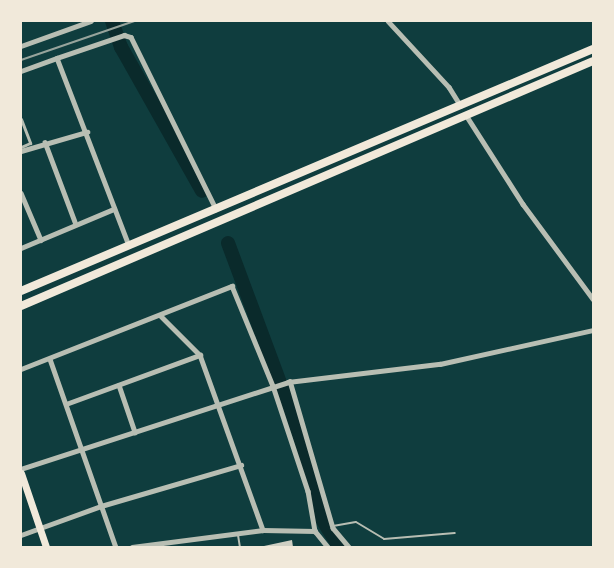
<!DOCTYPE html>
<style>
body{margin:0}
#map{position:relative;width:614px;height:568px;overflow:hidden;background:#0f3d3e;font-family:Ubuntu,sans-serif}
div>[style]{position:absolute}
[style*='--x']{left:calc(var(--x)*1px);top:calc(var(--y)*1px);width:calc(var(--w)*1px);rotate:calc(var(--a)*1deg)}
.river>*{height:14px;margin:-7px;padding:0 7px;transform-origin:7px;border-radius:7px;background:#0a2a2b}
.building>*{inset:0;background:#cfcfc3}
.service>*{height:2px;margin:-1px;padding:0 1px;transform-origin:1px;border-radius:1px;background:#b8beb3}
.pedestrian>*{height:3px;margin:-1.5px;padding:0 1.5px;transform-origin:1.5px;border-radius:1.5px;background:#b8beb3}
.minor>*{height:4.5px;margin:-2.25px;padding:0 2.25px;transform-origin:2.25px;border-radius:2.25px;background:#b8beb3}
.primary>*{height:7px;margin:-3.5px;padding:0 3.5px;transform-origin:3.5px;border-radius:3.5px;background:#f1e9da}
.trunk>*{height:8px;margin:-4px;padding:0 4px;transform-origin:4px;border-radius:4px;background:#f1e9da}
.rail>*{height:2px;margin:-1px;padding:0 1px;transform-origin:1px;border-radius:1px;background:#97a49c}
span{translate:-50% -50%;white-space:nowrap;text-align:center;line-height:1.15;-webkit-text-stroke:6px #f1e9da;paint-order:stroke}
.frame{position:absolute;inset:0;border:22px solid #f1e9da;pointer-events:none}
</style>
<div id="map">
<div class="river">
<i style="--x:112;--y:21;--w:28;--a:71"></i>
<i style="--x:121;--y:47;--w:165;--a:60.6"></i>
<i style="--x:228;--y:243;--w:207;--a:69.6"></i>
<i style="--x:300;--y:437;--w:81;--a:75.8"></i>
<i style="--x:320;--y:516;--w:36;--a:58"></i>
</div>
<div class="building">
<i style="clip-path:polygon(292px 540px,293px 547px,264px 547px,264px 546px)"></i>
</div>
<div class="service">
<i style="--x:333;--y:526;--w:23;--a:-10"></i>
<i style="--x:356;--y:522;--w:33;--a:31"></i>
<i style="--x:384;--y:539;--w:71;--a:-4.8"></i>
<i style="--x:238;--y:535;--w:12;--a:81"></i>
</div>
<div class="pedestrian">
<i style="--x:21;--y:119;--w:26;--a:69"></i>
<i style="--x:30;--y:143;--w:10;--a:156"></i>
</div>
<div class="minor">
<i style="--x:388;--y:21;--w:90;--a:47.3"></i>
<i style="--x:449;--y:87;--w:22;--a:58"></i>
<i style="--x:21;--y:46;--w:74;--a:-19.7"></i>
<i style="--x:57;--y:58;--w:71;--a:-18.9"></i>
<i style="--x:124;--y:35;--w:7;--a:16"></i>
<i style="--x:131;--y:37;--w:192;--a:63.7"></i>
<i style="--x:21;--y:71;--w:38;--a:-20"></i>
<i style="--x:57;--y:58;--w:201;--a:69"></i>
<i style="--x:466;--y:115;--w:106;--a:57.4"></i>
<i style="--x:523;--y:204;--w:118;--a:53.6"></i>
<i style="--x:45;--y:142;--w:85;--a:69.4"></i>
<i style="--x:21;--y:151;--w:69;--a:-16.1"></i>
<i style="--x:21;--y:193;--w:51;--a:66.9"></i>
<i style="--x:21;--y:248;--w:101;--a:-22.8"></i>
<i style="--x:161;--y:316;--w:55;--a:45"></i>
<i style="--x:200;--y:355;--w:186;--a:70.2"></i>
<i style="--x:50;--y:359;--w:199;--a:70.7"></i>
<i style="--x:21;--y:369;--w:227;--a:-21.5"></i>
<i style="--x:232;--y:286;--w:108;--a:67.7"></i>
<i style="--x:273;--y:386;--w:111;--a:71.6"></i>
<i style="--x:308;--y:491;--w:41;--a:80.1"></i>
<i style="--x:290;--y:381;--w:153;--a:73.7"></i>
<i style="--x:333;--y:528;--w:25;--a:50"></i>
<i style="--x:119;--y:385;--w:50;--a:71.2"></i>
<i style="--x:66;--y:404;--w:143;--a:-20.1"></i>
<i style="--x:21;--y:469;--w:281;--a:-18"></i>
<i style="--x:288;--y:382;--w:153;--a:-6.8"></i>
<i style="--x:440;--y:364;--w:157;--a:-12.5"></i>
<i style="--x:21;--y:535;--w:85;--a:-19.9"></i>
<i style="--x:101;--y:506;--w:146;--a:-16.3"></i>
<i style="--x:132;--y:547;--w:132;--a:-7.4"></i>
<i style="--x:263;--y:530;--w:52;--a:1.1"></i>
<i style="--x:315;--y:531;--w:21;--a:51"></i>
</div>
<div class="primary">
<i style="--x:21;--y:473;--w:78;--a:71.3"></i>
</div>
<div class="trunk">
<i style="--x:21;--y:291;--w:621;--a:-22.93"></i>
<i style="--x:21;--y:306;--w:622;--a:-23.19"></i>
</div>
<div class="rail">
<i style="--x:21;--y:60;--w:120;--a:-19"></i>
</div>
<div class="frame"></div>
</div>
